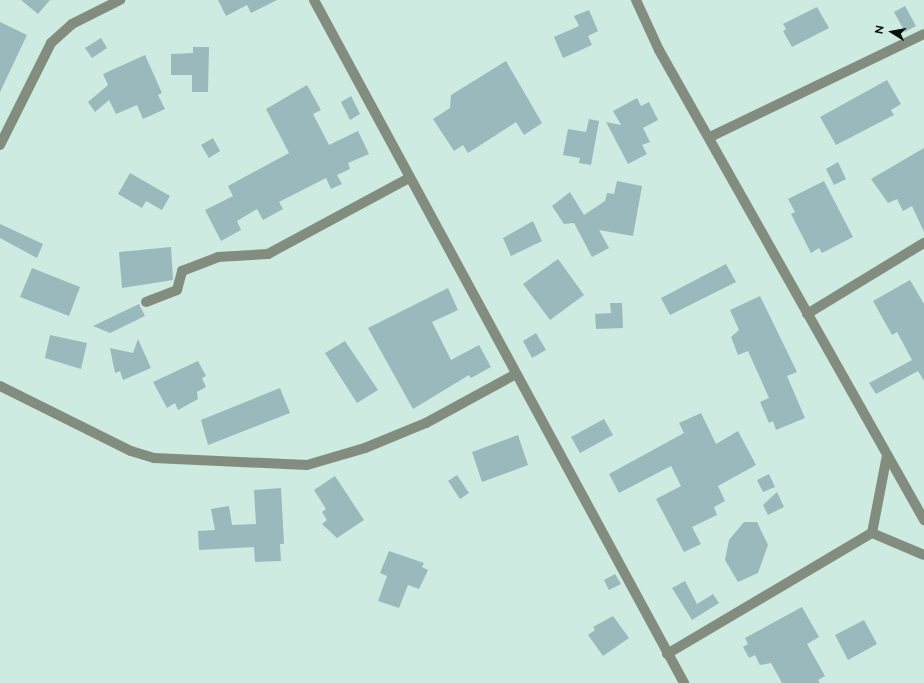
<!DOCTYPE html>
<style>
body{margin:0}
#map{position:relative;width:924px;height:683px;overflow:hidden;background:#cdebe1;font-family:Raleway,sans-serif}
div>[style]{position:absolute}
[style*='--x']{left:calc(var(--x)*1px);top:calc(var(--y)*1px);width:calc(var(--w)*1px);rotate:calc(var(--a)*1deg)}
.building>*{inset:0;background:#9ab9bc}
.minor>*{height:10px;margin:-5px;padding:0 5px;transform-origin:5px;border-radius:5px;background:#828d80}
span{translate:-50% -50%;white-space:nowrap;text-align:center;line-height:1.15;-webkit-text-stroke:3.5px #cdebe1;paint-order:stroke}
.north{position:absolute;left:872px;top:12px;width:40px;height:40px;-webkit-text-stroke:3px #cdebe1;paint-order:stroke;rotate:281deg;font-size:11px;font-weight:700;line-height:16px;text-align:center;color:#07110e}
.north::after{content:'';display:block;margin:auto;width:14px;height:18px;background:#07110e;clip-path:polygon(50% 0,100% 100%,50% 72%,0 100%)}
</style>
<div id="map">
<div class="building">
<i style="clip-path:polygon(21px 0,50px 0,38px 14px)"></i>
<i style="clip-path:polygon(218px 0,277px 0,251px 13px,247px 5px,226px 16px)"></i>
<i style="clip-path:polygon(905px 6px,916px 26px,905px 32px,894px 12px)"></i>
<i style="clip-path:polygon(817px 7px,829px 28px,792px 47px,783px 31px,786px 29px,783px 24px)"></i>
<i style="clip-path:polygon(589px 10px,598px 31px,588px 36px,592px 45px,563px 58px,554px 37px,579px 26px,574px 16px)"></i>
<i style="clip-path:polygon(0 22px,27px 35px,0 92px)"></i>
<i style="clip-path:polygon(101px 38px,107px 48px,92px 58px,85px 48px)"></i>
<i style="clip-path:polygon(193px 47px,209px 47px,208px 92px,192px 92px,192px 75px,171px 75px,171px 54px,193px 53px)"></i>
<i style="clip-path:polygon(145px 55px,162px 93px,158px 95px,165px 109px,143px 119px,137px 105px,116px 114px,109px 100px,95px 112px,88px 102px,108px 85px,103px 74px)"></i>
<i style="clip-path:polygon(506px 61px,542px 123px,524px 135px,516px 122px,468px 153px,463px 145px,454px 151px,433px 119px,450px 108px,451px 95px)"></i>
<i style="clip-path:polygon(887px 80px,901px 104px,891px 110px,894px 115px,836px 145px,820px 117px)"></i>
<i style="clip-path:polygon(307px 85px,321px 110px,313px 114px,329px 145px,358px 131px,369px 154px,348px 163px,350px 169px,337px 175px,342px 184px,331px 189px,326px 178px,279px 202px,283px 209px,263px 220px,257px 209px,237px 221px,241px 230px,221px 241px,205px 210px,233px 196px,228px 186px,289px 153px,266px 109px)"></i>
<i style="clip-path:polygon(351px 96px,360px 114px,350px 120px,341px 102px)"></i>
<i style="clip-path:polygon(637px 98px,641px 106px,649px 102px,658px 120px,643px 128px,650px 142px,642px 145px,647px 154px,628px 164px,606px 122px,621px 125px,613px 111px)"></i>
<i style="clip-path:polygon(589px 119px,599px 121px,591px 165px,579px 163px,580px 158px,563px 155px,568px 129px,586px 132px)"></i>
<i style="clip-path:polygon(213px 138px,220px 151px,209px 158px,201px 145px)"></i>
<i style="clip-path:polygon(924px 148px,924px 232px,912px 206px,903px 211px,897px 199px,888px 203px,871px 179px)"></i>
<i style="clip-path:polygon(838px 162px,846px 179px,834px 185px,826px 169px)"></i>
<i style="clip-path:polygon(130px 173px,170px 196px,162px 210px,146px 201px,142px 208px,118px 194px)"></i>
<i style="clip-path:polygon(617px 181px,642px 186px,633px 236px,599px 230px,609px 248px,592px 257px,574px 223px,564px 224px,552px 206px,570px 192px,584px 215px,605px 201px,607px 193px,614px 194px)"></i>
<i style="clip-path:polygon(824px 181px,853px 237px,822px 253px,819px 248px,811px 253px,791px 214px,795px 212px,788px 199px)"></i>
<i style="clip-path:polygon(533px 221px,542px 241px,511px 256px,503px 238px)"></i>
<i style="clip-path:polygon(0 224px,43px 244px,37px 258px,0 238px)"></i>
<i style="clip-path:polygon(171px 247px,173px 280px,122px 288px,119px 252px)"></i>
<i style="clip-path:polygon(558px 259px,584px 295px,550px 320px,523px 284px)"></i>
<i style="clip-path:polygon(726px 264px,736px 282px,670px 315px,661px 298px)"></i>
<i style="clip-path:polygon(32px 268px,80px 287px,69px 316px,20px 297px)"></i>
<i style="clip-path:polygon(910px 280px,924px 304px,924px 381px,918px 371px,876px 394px,869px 383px,912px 360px,897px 332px,892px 335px,873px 301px)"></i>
<i style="clip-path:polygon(448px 288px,458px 310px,432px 322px,451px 360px,479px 345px,491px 367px,471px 378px,469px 375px,413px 409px,368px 328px)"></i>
<i style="clip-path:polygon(760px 296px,797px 372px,787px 376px,805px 418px,776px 430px,773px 421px,769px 423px,760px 402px,769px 398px,748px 351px,738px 355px,731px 337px,739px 330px,730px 310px)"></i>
<i style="clip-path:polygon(610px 303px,622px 303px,623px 328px,596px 329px,595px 314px,611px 313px)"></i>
<i style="clip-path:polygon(139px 304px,145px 316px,110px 333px,93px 326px)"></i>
<i style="clip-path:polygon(536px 333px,546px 350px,532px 358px,523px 341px)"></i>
<i style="clip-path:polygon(50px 335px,87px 343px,81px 369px,45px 358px)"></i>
<i style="clip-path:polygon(138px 339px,151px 368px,123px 380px,120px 371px,115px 373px,110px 348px,133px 353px)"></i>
<i style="clip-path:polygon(345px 341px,378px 390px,357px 403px,325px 353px)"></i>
<i style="clip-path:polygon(198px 361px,206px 376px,202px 378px,206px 387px,197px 392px,198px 399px,178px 410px,175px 403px,167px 408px,153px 382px)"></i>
<i style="clip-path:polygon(280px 388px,290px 413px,208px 445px,201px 420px)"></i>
<i style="clip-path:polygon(701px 413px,716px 444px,738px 431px,756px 465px,718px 486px,725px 501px,714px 507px,717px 515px,692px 527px,701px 544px,684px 552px,656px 499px,681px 486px,671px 466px,619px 493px,609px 474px,684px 433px,679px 423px)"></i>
<i style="clip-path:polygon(604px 419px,613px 435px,580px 453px,571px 437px)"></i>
<i style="clip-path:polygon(518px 435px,528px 465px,482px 482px,472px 452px)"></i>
<i style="clip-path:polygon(769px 474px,775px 487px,763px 492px,757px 480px)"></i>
<i style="clip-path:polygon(457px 475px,469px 493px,460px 499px,448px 481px)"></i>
<i style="clip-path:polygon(335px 476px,364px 520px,337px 538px,322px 524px,327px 520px,322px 512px,326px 509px,314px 490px)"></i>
<i style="clip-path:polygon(281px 488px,284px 544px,280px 544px,281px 561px,255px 562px,254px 547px,199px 550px,198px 531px,215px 530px,211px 509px,229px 506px,232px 525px,256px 524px,254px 490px)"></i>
<i style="clip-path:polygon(777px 492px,784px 507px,768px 515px,763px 505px)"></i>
<i style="clip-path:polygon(744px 522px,757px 522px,768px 545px,758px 573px,738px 582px,725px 560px,729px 540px)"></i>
<i style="clip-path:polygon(389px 551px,424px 563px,422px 567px,428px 570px,419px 589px,408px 585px,399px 608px,378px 601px,387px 576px,380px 573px)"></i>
<i style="clip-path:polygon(615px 574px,621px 584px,609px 590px,604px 580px)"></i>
<i style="clip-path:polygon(685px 581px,697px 604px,713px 594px,719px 603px,692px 620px,672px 588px)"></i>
<i style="clip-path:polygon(802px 607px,819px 637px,807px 644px,825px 676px,818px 680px,820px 683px,782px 683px,771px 663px,760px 665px,755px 655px,749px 658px,743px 647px,748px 644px,745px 638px)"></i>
<i style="clip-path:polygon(613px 616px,629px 638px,603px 656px,588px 635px,595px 630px,593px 627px)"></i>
<i style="clip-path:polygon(864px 620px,877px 644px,848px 660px,835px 635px)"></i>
</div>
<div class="minor">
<i style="--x:314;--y:0;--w:777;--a:61.55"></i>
<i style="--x:636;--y:0;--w:55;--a:65.3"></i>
<i style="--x:659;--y:50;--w:540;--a:60.58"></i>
<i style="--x:710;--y:137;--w:237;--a:-25.7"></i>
<i style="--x:0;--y:145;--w:114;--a:-63.4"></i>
<i style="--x:51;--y:43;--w:28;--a:-42"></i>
<i style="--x:72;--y:24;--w:54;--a:-26.6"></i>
<i style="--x:146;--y:302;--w:33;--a:-21"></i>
<i style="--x:177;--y:290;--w:20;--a:-75"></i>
<i style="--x:182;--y:271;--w:39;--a:-21"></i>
<i style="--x:218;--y:257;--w:50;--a:-3.4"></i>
<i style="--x:268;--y:254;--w:160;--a:-28.3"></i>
<i style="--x:807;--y:314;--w:137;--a:-31.3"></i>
<i style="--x:0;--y:386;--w:146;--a:26.4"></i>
<i style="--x:131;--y:451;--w:24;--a:17"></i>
<i style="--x:154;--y:458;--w:153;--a:2.6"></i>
<i style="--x:307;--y:465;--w:60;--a:-16.3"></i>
<i style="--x:365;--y:448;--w:66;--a:-22.3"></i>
<i style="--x:426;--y:423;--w:102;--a:-28.6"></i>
<i style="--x:872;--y:533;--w:56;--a:22.9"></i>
<i style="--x:667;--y:654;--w:238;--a:-30.6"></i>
<i style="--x:872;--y:533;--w:79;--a:-79.1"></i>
</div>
<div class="north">N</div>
</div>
